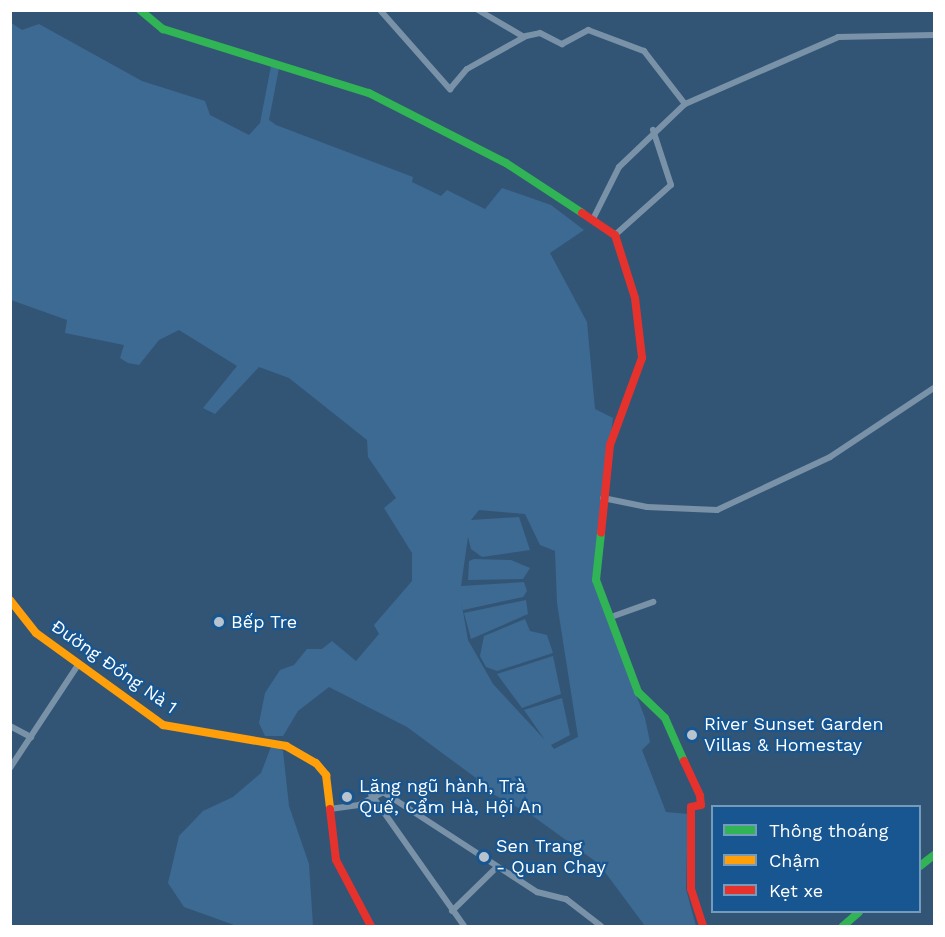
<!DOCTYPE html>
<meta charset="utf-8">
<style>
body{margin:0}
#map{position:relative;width:945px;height:937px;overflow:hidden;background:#325575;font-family:"Work Sans",sans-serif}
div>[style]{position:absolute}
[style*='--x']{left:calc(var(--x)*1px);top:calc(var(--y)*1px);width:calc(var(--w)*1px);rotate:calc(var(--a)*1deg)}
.water>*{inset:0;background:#3d6a93}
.street>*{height:6px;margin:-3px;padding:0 3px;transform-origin:3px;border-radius:3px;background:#7992a8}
.fast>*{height:8px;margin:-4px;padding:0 4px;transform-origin:4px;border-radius:4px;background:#30b455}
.slow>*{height:8px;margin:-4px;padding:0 4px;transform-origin:4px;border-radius:4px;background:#ff9f0a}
.jam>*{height:8px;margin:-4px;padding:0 4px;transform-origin:4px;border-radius:4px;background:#e5322d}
.dots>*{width:16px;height:16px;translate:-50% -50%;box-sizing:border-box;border:3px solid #175690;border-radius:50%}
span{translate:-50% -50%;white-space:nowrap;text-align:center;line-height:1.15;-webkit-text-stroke:4.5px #175690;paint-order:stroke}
.poi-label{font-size:18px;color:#fff}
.left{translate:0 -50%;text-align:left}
.street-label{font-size:18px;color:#fff}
.frame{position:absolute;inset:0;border:12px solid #fff;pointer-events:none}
.legend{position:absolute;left:711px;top:805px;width:210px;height:108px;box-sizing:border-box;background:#175690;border:2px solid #749abc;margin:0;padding:8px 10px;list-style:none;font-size:18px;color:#fff}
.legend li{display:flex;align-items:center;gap:12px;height:30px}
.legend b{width:30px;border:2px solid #749abc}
</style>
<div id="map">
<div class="water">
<i style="clip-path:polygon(evenodd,10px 22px,22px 30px,39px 24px,142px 81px,205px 101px,210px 115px,249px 135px,260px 123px,271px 66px,279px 68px,269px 120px,276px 125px,413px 177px,412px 182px,441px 196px,447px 190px,485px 209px,502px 188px,551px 205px,584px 230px,550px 253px,587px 322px,595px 409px,613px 418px,593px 583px,645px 718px,650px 742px,642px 750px,666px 812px,688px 814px,686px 889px,696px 926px,645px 926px,599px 864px,530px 814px,476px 785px,476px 778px,407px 727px,329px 687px,298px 711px,283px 736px,265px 736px,259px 723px,265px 693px,280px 670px,294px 665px,307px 649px,322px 649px,332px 641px,356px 661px,379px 634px,374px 625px,412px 581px,412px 553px,384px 508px,396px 498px,368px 457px,367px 440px,289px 378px,259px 367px,215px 414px,203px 408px,237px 366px,179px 330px,159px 340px,139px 365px,128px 363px,120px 358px,124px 345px,65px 333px,67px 320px,11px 300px,10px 22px,479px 510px,525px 514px,540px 545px,555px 551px,557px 603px,578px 737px,554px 749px,551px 745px,570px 735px,562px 698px,524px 710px,545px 740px,493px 684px,468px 640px,461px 600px,463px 610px,523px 597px,527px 591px,524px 582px,461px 586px,468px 537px,471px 549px,482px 557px,530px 550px,519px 517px,471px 520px,479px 510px)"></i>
<i style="clip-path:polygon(474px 559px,511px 560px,530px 568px,523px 579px,468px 580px,469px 561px)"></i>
<i style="clip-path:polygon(526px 600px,528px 614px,471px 639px,464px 613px)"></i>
<i style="clip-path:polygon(525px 619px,530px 631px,547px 635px,553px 653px,497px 671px,486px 667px,480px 656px,484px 636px)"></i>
<i style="clip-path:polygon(553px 656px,561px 694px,522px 708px,497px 674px)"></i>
<i style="clip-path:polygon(272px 744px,283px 751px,289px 806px,309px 864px,313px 926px,237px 926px,184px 907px,168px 883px,179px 836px,203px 811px,233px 797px,261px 773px)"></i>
</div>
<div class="street">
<i style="--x:380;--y:10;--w:106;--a:48.5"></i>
<i style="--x:450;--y:89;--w:26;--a:-50"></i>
<i style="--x:467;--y:69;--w:68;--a:-29.2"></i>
<i style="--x:526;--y:36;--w:14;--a:-12"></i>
<i style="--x:540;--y:33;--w:25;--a:27"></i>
<i style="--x:562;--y:44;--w:30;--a:-28"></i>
<i style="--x:588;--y:30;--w:60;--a:20.6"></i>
<i style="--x:644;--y:51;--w:67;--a:52.3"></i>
<i style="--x:478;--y:10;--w:53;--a:30.4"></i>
<i style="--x:594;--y:217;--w:56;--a:-63.4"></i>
<i style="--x:619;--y:167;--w:91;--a:-43.7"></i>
<i style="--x:685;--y:104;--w:167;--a:-23.6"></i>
<i style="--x:838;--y:37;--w:96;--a:-1.2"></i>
<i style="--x:615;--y:235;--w:75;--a:-41.8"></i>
<i style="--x:671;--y:185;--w:58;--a:-108.1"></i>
<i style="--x:603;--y:498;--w:45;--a:11.6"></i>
<i style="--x:647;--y:507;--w:70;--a:2.5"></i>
<i style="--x:717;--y:510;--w:125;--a:-25.1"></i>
<i style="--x:830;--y:457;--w:125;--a:-33.6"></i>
<i style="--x:611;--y:617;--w:45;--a:-19.7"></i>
<i style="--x:10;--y:726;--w:24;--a:28"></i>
<i style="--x:10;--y:768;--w:123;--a:-56.6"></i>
<i style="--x:371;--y:794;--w:161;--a:54.8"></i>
<i style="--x:330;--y:809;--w:29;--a:-8"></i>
<i style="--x:359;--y:805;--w:27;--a:-28"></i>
<i style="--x:383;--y:792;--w:184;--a:33"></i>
<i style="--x:537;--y:892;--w:30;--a:14"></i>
<i style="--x:566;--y:899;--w:44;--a:37.6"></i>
<i style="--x:452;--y:911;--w:63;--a:-44.4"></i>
</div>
<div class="fast">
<i style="--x:140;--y:10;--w:30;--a:40"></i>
<i style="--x:163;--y:29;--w:216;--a:17.3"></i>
<i style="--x:369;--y:93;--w:154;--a:27.1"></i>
<i style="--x:506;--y:163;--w:91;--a:33.3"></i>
<i style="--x:601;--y:533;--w:47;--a:96.1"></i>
<i style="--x:596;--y:580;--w:120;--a:69.4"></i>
<i style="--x:638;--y:692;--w:37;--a:44"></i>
<i style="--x:665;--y:718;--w:47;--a:66.2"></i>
<i style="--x:920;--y:866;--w:18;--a:-38"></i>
<i style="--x:843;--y:926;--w:21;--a:-41"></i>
</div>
<div class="slow">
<i style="--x:10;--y:600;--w:42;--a:51.8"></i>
<i style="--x:36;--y:633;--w:157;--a:35.9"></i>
<i style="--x:163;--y:725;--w:125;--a:9.7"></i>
<i style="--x:286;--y:746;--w:34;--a:30"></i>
<i style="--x:316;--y:763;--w:16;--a:50"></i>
<i style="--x:326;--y:775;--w:34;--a:83"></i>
</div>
<div class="jam">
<i style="--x:582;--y:213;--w:40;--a:34"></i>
<i style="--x:615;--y:235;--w:66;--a:72.4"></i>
<i style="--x:635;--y:298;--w:60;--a:83.3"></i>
<i style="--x:642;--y:358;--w:93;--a:110.2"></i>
<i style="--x:610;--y:445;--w:88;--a:95.8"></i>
<i style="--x:684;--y:761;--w:38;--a:65"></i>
<i style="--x:700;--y:796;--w:9;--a:84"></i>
<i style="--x:701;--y:805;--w:10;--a:169"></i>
<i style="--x:691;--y:807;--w:82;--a:90"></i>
<i style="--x:691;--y:889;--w:39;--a:72"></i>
<i style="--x:330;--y:809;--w:51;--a:83.3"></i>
<i style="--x:336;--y:860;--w:75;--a:62.1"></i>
</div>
<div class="dots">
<i style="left:219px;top:622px;background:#b7c4cf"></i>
<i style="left:692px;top:735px;background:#b7c4cf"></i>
<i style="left:347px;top:797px;background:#b7c4cf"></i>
<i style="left:484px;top:857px;background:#b7c4cf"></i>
</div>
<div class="poi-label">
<span class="left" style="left:231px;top:622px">Bếp Tre</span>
<span class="left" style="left:704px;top:735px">River Sunset Garden<br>Villas &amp; Homestay</span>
<span class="left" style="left:359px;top:797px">Lăng ngũ hành, Trà<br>Quế, Cẩm Hà, Hội An</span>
<span class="left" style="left:496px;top:857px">Sen Trang<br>- Quan Chay</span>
</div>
<div class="street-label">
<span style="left:114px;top:667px;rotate:35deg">Đường Đồng Nà 1</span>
</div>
<div class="frame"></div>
<ul class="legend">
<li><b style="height:8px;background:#30b455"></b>Thông thoáng</li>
<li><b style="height:8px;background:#ff9f0a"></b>Chậm</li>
<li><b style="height:8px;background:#e5322d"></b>Kẹt xe</li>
</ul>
</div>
